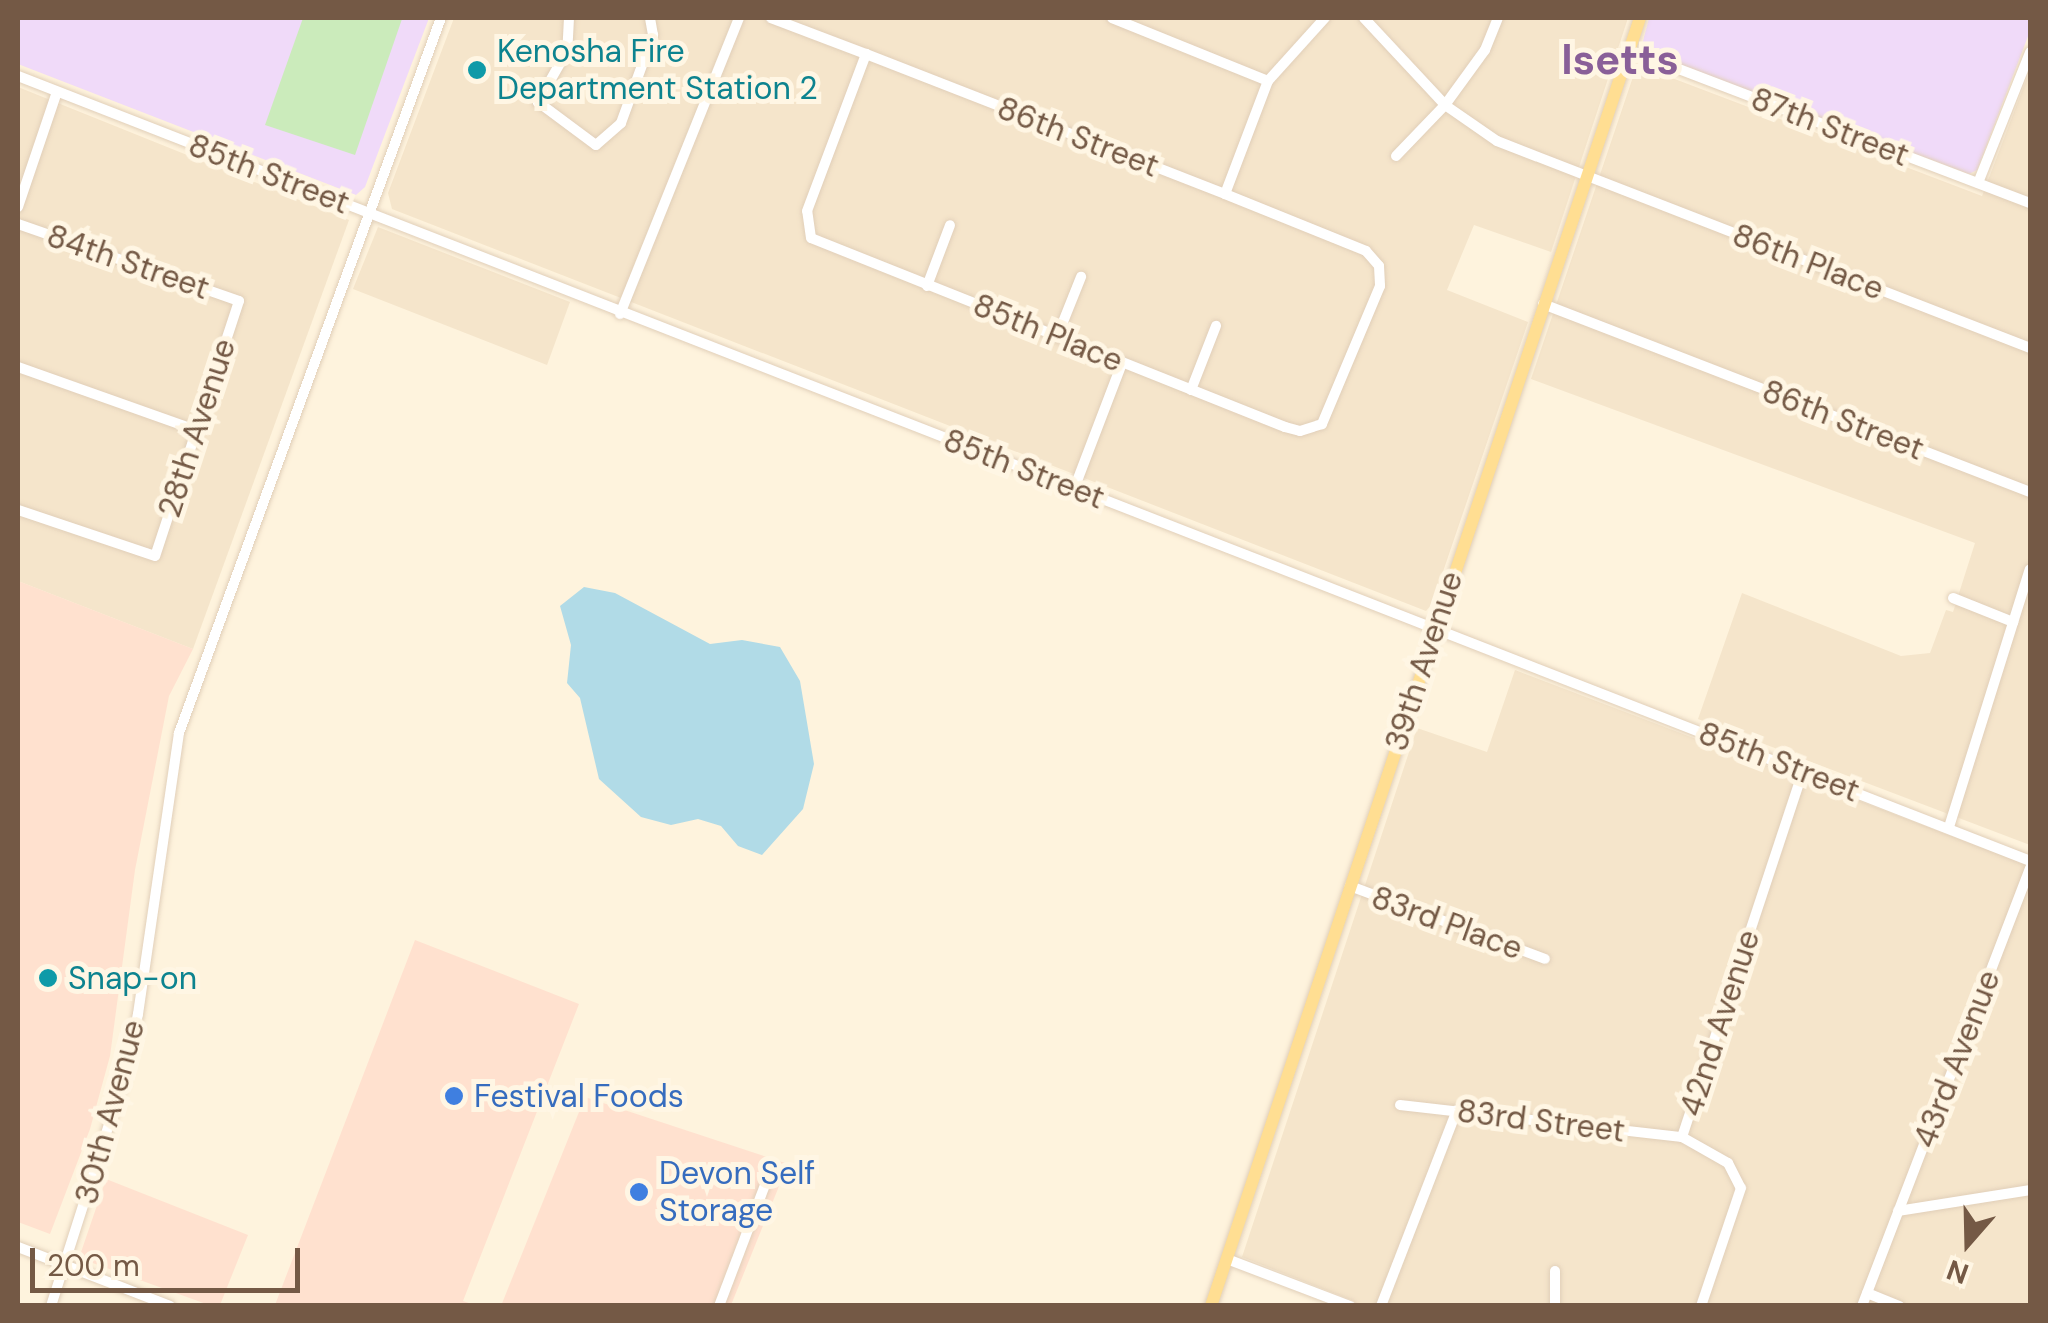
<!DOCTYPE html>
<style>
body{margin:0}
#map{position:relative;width:2048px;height:1323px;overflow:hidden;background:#fef3dd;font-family:"DM Sans",sans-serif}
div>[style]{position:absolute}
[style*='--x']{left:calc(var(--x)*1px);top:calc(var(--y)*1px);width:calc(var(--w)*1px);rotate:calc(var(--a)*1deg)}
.residential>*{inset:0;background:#f5e5cb}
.commercial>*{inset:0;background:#ffe1cf}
.education>*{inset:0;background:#f0daf9}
.green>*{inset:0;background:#cbebbb}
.water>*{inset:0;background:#b1dbe7}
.roads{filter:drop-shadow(0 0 2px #e1cfb9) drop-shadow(0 0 2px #e1cfb9)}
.minor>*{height:10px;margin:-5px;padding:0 5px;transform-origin:5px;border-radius:5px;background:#fff}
.major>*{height:12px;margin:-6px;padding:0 6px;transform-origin:6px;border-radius:6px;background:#ffde92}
.dots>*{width:28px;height:28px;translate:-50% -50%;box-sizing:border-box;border:5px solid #fff6e4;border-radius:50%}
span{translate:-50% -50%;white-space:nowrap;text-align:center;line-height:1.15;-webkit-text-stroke:10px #fff6e4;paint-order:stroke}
.culture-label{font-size:32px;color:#0d838f}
.left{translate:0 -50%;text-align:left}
.street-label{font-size:32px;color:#745945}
.shop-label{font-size:32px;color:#366cbe}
.district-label{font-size:42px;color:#895f98;font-weight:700}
.frame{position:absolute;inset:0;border:20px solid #745945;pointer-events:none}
.north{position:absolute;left:1918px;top:1193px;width:100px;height:100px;-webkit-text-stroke:8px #fff6e4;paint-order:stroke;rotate:200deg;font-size:28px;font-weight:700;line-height:40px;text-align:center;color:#745945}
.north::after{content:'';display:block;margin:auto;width:35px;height:45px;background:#745945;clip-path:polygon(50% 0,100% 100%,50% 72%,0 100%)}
.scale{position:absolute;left:30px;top:1248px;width:270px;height:45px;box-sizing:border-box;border:5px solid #745945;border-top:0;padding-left:12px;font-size:30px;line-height:35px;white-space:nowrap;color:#745945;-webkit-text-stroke:8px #fff6e4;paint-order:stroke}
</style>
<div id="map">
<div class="residential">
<i style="clip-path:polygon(454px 18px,1628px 18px,1551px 252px,1474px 225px,1447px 290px,1528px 322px,1432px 604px,1426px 611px,392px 209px,388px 193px)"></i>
<i style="clip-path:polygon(1636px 68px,1651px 70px,1982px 196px,2030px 70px,2030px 845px,1698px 719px,1742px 593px,1901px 656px,1930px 653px,1946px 610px,1953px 612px,1975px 543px,1531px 379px)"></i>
<i style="clip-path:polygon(18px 87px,349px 220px,193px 649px,18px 581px)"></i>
<i style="clip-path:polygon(378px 227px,570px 302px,547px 365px,353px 289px)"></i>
<i style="clip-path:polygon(1515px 670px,2030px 866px,2030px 1305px,1353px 1305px,1354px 1301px,1242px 1257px,1417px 728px,1487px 752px)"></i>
</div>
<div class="commercial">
<i style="clip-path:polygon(18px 581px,193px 649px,169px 696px,135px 870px,110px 1056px,90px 1129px,50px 1234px,18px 1222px)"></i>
<i style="clip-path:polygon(415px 940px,579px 1004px,463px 1301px,475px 1305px,275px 1305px)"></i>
<i style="clip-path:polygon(585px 1097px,788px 1164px,731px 1305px,501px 1306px)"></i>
<i style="clip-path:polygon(106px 1179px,248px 1235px,220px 1305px,209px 1305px,79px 1258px)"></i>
</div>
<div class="education">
<i style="clip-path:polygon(18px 18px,429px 18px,365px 187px,356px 195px,18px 64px)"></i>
<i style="clip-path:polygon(1649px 18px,2030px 18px,2030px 31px,1977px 170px,1969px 174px,1651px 54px,1642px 45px)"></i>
</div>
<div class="green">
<i style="clip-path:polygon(303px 18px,402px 19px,355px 155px,265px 125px)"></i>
</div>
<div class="water">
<i style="clip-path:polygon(584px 587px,615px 593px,710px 644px,742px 640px,780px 647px,800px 681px,814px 764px,803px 809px,762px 855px,738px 846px,721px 826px,698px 819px,671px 825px,641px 817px,599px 779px,580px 698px,567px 683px,571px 645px,560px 606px)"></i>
</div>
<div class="roads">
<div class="minor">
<i style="--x:569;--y:18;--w:33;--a:93"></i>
<i style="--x:567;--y:51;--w:59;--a:119.6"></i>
<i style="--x:538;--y:102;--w:72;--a:36.6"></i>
<i style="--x:596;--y:145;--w:33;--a:-41"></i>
<i style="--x:621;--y:123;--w:94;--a:-70"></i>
<i style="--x:653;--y:35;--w:17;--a:-100"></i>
<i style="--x:771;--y:18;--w:102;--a:20.8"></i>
<i style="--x:866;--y:54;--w:385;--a:21.3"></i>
<i style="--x:1225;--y:194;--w:152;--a:22"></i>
<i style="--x:1366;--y:251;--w:20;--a:49"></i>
<i style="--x:1379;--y:266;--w:20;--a:87"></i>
<i style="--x:1380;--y:286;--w:150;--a:112.8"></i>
<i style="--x:1322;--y:424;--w:23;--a:162"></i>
<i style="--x:1300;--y:431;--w:16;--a:-165"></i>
<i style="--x:1285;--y:427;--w:510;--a:-158.26"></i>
<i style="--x:811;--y:238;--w:27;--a:-98"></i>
<i style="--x:807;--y:211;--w:168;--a:-69.4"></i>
<i style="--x:1112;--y:18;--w:168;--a:22"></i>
<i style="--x:1364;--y:18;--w:119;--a:47"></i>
<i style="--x:1445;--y:105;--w:63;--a:34.7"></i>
<i style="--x:1497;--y:141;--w:572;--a:21.22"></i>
<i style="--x:1629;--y:50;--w:429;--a:20.9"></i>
<i style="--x:18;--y:76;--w:2160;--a:21.31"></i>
<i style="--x:1396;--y:156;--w:71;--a:-46.1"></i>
<i style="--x:1445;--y:105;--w:68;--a:-54"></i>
<i style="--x:1485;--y:50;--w:35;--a:-68"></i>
<i style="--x:1978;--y:183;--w:141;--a:-68.3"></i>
<i style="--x:1225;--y:194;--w:121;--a:-69.2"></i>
<i style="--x:1268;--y:81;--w:85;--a:-47.9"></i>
<i style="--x:18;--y:207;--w:121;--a:-71.3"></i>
<i style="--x:18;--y:224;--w:234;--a:19.2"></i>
<i style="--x:239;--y:301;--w:268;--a:108.2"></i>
<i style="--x:155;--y:556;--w:145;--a:-161.4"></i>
<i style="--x:927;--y:286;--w:65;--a:-69.3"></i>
<i style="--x:1543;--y:304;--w:522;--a:21.11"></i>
<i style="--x:620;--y:314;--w:319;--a:-68.1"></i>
<i style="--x:1057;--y:337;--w:65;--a:-68.2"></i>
<i style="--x:18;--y:367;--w:189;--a:19.5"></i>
<i style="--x:1191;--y:390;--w:69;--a:-68.7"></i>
<i style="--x:1074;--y:489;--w:135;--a:-69.1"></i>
<i style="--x:1953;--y:598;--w:65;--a:21.8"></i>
<i style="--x:1949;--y:827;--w:270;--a:-72.6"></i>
<i style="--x:1350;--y:886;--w:208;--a:20.5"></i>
<i style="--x:1400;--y:1105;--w:284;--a:6.5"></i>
<i style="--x:1682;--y:1137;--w:53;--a:29.5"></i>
<i style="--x:1728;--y:1163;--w:28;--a:63"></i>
<i style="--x:1741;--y:1188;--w:125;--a:108.7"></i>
<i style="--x:1682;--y:1137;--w:385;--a:-71.7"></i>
<i style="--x:1898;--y:1211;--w:134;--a:-9"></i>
<i style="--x:18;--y:1247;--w:163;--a:21.2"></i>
<i style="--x:1227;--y:1259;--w:132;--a:20.9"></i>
<i style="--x:1867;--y:1293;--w:35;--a:22"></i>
<i style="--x:51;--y:1306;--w:233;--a:-72.3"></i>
<i style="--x:122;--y:1084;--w:72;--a:-77.1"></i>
<i style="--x:138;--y:1014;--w:284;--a:-81.7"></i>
<i style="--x:179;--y:733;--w:761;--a:-69.88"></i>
<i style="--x:719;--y:1306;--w:129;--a:-69.2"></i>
<i style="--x:1381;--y:1306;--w:210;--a:-68.8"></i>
<i style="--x:1555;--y:1306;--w:35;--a:-90"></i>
<i style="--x:1862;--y:1306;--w:469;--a:-69"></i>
</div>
<div class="major">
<i style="--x:1211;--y:1306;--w:1358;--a:-71.58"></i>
</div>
</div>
<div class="dots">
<i style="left:477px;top:70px;background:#0f9aa8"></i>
<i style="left:48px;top:978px;background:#0f9aa8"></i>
<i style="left:454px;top:1096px;background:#3f7fe0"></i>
<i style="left:639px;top:1192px;background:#3f7fe0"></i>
</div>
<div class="culture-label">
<span class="left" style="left:497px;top:70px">Kenosha Fire<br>Department Station 2</span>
<span class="left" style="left:68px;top:978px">Snap-on</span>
</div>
<div class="street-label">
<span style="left:1830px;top:127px;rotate:21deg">87th Street</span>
<span style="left:1078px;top:137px;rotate:21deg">86th Street</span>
<span style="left:269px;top:174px;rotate:21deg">85th Street</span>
<span style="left:128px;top:262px;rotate:19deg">84th Street</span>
<span style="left:1808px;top:262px;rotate:21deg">86th Place</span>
<span style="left:1048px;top:333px;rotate:22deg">85th Place</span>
<span style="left:1843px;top:420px;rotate:21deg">86th Street</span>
<span style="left:197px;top:428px;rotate:-72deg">28th Avenue</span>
<span style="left:1024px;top:469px;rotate:21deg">85th Street</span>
<span style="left:1424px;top:661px;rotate:-72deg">39th Avenue</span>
<span style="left:1779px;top:762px;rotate:21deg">85th Street</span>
<span style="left:1447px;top:923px;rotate:20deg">83rd Place</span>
<span style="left:1720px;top:1023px;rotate:-72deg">42nd Avenue</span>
<span style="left:1957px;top:1059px;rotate:-69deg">43rd Avenue</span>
<span style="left:110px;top:1112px;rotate:-75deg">30th Avenue</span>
<span style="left:1541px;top:1121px;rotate:7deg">83rd Street</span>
</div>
<div class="shop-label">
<span class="left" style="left:474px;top:1096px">Festival Foods</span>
<span class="left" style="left:659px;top:1192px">Devon Self<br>Storage</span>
</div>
<div class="district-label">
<span style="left:1620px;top:60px">Isetts</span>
</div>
<div class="frame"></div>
<div class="north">N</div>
<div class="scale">200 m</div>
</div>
